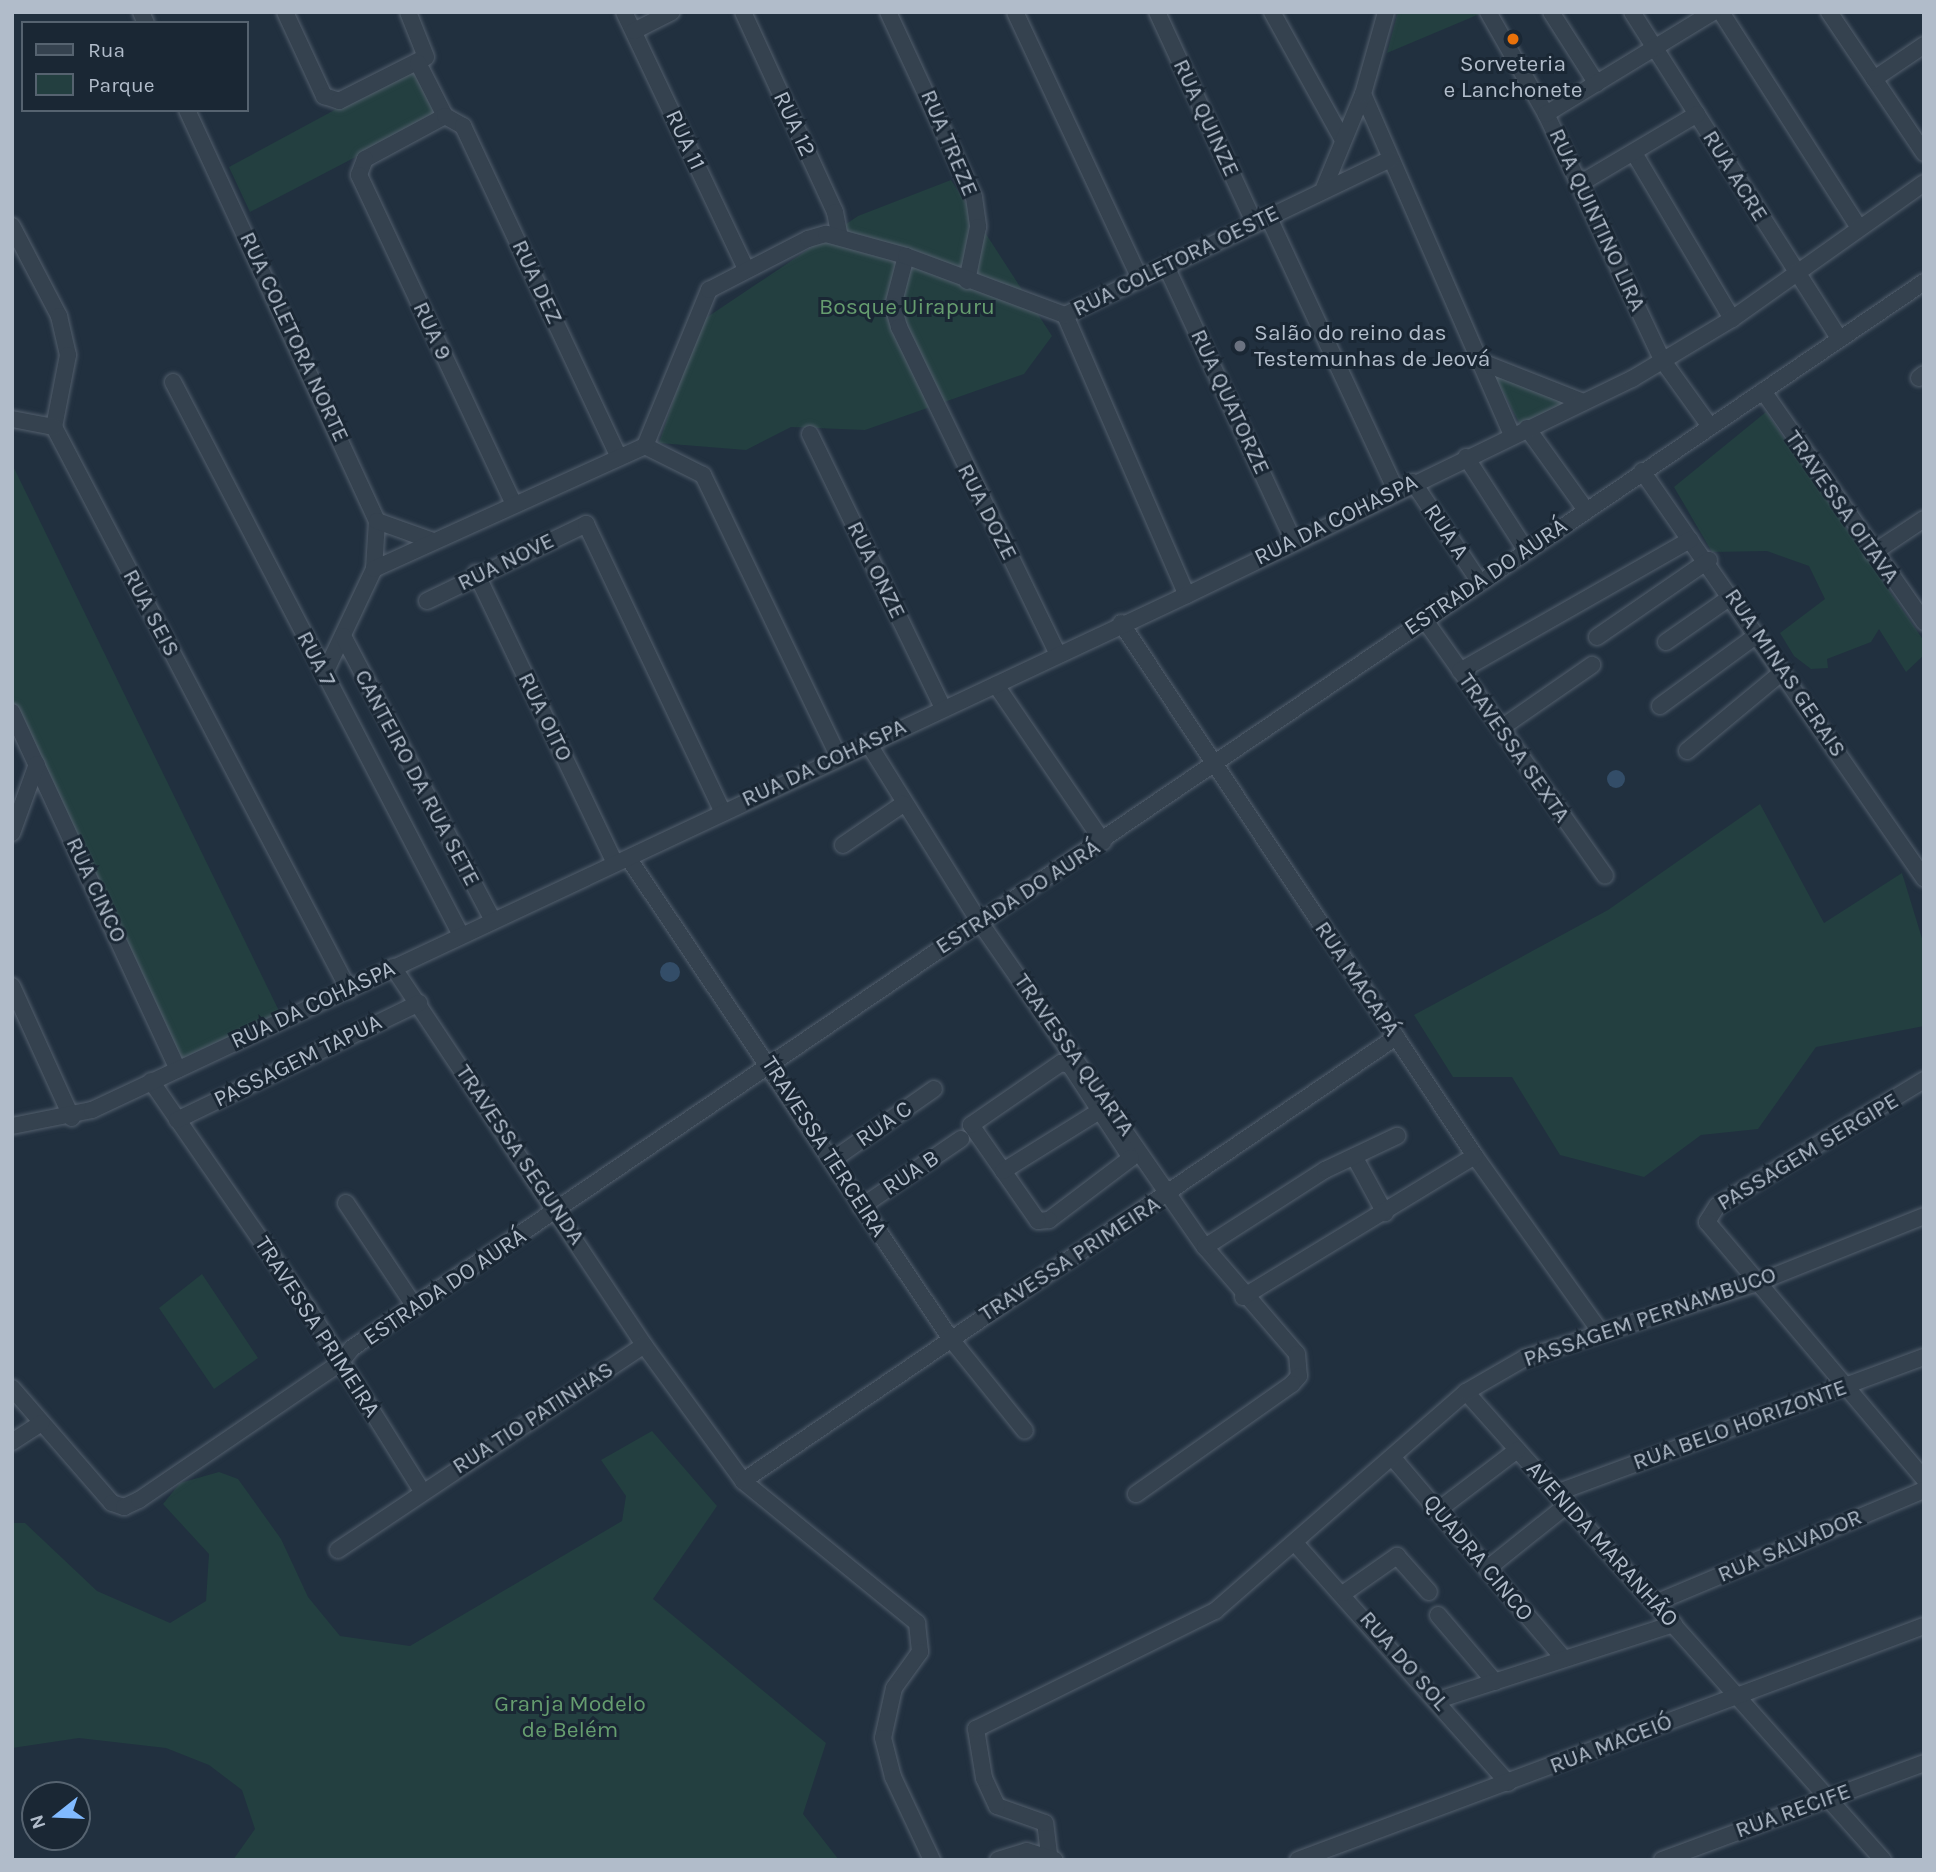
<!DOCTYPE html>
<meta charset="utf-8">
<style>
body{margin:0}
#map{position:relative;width:1936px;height:1872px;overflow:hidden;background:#21303f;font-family:Karla,sans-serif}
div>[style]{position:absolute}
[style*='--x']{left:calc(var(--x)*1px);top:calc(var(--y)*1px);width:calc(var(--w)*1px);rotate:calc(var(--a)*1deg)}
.green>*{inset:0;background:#233f40}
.water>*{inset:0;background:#334d68}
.round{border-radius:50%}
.roads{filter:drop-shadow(0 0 2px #535f6d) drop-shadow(0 0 2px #535f6d)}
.minor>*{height:16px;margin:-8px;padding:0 8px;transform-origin:8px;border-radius:8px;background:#35424f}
.dots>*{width:19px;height:19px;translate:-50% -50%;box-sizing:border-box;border:4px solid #1a2734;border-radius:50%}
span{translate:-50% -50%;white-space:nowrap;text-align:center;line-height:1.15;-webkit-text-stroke:6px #1a2734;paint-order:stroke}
.poi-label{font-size:23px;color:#b1bcca}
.left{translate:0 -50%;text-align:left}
.street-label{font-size:23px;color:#b1bcca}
.park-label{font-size:23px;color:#669d6f}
.frame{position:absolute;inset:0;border:14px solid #b1bcca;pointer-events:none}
.legend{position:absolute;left:21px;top:21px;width:228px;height:91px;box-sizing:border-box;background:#1a2734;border:2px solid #566370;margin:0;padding:9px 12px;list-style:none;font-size:21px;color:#b1bcca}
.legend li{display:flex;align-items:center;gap:14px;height:35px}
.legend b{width:35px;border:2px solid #566370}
.north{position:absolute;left:21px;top:1781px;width:70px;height:70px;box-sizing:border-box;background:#1a2734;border:2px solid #566370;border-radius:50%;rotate:252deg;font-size:19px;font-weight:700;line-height:28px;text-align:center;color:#b1bcca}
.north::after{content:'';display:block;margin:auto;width:24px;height:32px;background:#81baff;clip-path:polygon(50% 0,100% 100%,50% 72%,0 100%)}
</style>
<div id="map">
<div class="green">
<i style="clip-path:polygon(1398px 12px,1481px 12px,1482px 13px,1387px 53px)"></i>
<i style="clip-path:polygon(416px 66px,440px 113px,250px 212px,229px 167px)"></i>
<i style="clip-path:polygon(951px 180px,1052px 336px,1024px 374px,865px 430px,791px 427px,746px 450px,659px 443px,700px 322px,858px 216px)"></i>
<i style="clip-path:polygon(1491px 369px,1566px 403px,1521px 426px)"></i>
<i style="clip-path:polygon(1766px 412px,1924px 641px,1924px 655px,1906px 672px,1879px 629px,1871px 642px,1827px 659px,1828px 668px,1811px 669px,1794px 656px,1780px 633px,1825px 599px,1809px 566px,1767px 551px,1712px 552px,1674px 487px)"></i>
<i style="clip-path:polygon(12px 464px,280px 1013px,173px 1063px,12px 713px)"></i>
<i style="clip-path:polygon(1760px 804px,1824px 923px,1902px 873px,1924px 945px,1924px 1026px,1816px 1047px,1758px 1129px,1701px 1135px,1644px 1177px,1560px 1155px,1512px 1077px,1453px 1077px,1414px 1015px,1608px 910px)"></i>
<i style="clip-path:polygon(202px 1274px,258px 1358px,214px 1389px,159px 1308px)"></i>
<i style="clip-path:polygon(652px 1431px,717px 1506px,653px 1599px,826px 1743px,803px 1814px,839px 1860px,233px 1860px,255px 1829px,242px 1790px,209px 1765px,166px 1748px,79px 1738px,12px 1748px,12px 1523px,25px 1523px,97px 1591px,170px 1623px,206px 1601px,209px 1554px,163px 1504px,180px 1483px,219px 1472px,238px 1479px,281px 1539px,308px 1597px,340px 1636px,410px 1646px,622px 1521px,626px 1496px,601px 1460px)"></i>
</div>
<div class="water">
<i class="round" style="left:1607px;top:770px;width:18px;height:18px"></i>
<i class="round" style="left:660px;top:962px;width:20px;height:20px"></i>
</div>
<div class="roads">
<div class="minor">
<i style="--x:141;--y:12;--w:12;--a:66"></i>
<i style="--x:285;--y:12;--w:93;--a:65.1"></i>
<i style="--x:324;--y:96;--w:16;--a:18"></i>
<i style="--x:339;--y:101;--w:97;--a:-26.8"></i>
<i style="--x:426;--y:57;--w:48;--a:-111.8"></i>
<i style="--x:624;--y:12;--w:284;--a:64.6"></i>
<i style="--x:743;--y:12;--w:220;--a:65.3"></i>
<i style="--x:835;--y:212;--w:25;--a:79"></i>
<i style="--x:888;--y:12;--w:204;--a:65.1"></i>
<i style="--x:974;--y:197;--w:30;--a:82"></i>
<i style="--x:978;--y:227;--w:55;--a:101.5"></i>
<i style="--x:1015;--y:12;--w:295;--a:64.9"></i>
<i style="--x:1157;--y:12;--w:234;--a:65.2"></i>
<i style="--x:1272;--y:12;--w:146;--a:61"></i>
<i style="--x:1488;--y:12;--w:117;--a:60.4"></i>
<i style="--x:1546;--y:114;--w:273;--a:64.7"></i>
<i style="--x:1663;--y:361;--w:79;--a:54.3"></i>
<i style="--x:1551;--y:12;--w:85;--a:57.4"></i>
<i style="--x:1632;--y:12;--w:386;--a:57.6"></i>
<i style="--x:1721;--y:12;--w:253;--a:57.4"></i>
<i style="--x:1829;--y:12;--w:170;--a:56"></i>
<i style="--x:634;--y:31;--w:42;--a:-26.6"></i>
<i style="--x:418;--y:63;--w:59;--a:63"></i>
<i style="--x:1874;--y:79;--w:60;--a:-34.2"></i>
<i style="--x:1363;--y:94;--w:372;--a:66.4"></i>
<i style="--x:187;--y:110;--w:453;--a:65.2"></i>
<i style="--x:377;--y:521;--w:48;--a:93.6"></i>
<i style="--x:374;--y:569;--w:117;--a:115.3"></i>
<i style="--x:1546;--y:114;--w:196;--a:-31.4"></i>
<i style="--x:445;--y:116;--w:91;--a:151.7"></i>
<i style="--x:365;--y:159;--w:17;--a:111"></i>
<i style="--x:359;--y:175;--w:364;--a:64.8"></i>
<i style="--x:445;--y:116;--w:21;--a:29"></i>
<i style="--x:463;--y:126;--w:366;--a:64.8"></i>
<i style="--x:1634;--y:153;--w:193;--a:59.4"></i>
<i style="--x:1581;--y:183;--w:135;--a:-30.7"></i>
<i style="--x:1324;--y:188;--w:102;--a:-67.5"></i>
<i style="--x:1363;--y:94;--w:85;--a:-74.3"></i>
<i style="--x:1268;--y:216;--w:302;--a:65"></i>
<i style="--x:12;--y:226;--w:102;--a:62.4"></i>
<i style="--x:59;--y:316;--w:40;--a:77"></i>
<i style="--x:68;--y:355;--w:73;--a:101"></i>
<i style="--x:54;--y:427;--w:636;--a:62.35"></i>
<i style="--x:906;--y:256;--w:52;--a:104.6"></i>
<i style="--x:893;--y:306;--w:22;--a:74"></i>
<i style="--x:899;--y:327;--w:361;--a:64.1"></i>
<i style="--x:1166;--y:266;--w:301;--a:65.1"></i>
<i style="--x:1065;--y:315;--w:305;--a:66.5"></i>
<i style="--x:1479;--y:361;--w:112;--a:21.5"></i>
<i style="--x:1919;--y:378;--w:6;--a:-39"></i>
<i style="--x:173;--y:382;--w:624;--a:62.49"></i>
<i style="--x:1763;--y:391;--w:282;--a:55.1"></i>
<i style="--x:12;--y:419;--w:43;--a:10.8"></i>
<i style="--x:1527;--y:428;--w:101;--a:54.3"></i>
<i style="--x:810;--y:434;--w:302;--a:64.1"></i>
<i style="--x:645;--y:446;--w:65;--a:26.6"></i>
<i style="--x:703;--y:475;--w:313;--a:64.3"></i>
<i style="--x:1466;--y:457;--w:111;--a:57.2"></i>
<i style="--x:1642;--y:471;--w:496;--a:55.3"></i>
<i style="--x:1413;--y:482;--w:119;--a:56.3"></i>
<i style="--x:377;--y:521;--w:59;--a:19.7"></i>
<i style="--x:1873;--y:553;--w:61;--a:-33.7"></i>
<i style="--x:374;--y:569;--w:298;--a:-24.4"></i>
<i style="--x:645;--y:446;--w:169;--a:-67.7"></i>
<i style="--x:709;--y:290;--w:111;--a:-27.3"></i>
<i style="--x:808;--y:239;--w:19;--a:-16"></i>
<i style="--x:826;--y:234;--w:83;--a:15.4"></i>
<i style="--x:906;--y:256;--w:170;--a:20.4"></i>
<i style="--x:1065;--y:315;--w:361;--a:-25.6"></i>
<i style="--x:476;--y:573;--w:319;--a:64.4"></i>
<i style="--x:427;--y:601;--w:177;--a:-25.8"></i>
<i style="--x:586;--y:524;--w:318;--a:64.6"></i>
<i style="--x:1424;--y:619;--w:314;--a:54.8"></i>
<i style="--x:1121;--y:623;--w:640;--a:56.41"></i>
<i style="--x:1475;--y:1156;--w:214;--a:54.5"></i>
<i style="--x:343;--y:636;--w:320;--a:62.2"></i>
<i style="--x:1597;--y:637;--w:136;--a:-34.5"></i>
<i style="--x:1666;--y:642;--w:80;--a:-34.9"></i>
<i style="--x:1460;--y:671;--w:265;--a:-29.7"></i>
<i style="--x:996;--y:685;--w:190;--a:55.7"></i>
<i style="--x:1660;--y:706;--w:120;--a:-36.2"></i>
<i style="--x:12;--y:712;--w:394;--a:65.1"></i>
<i style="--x:1501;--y:728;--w:111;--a:-34.7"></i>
<i style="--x:868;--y:743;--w:210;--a:58.1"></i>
<i style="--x:979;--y:921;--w:397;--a:55.3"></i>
<i style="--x:1205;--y:1247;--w:141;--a:49.3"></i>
<i style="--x:1297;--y:1354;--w:22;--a:85"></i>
<i style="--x:1299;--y:1376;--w:11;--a:131"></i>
<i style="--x:1292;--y:1384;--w:191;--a:144.8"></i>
<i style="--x:1687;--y:751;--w:124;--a:-39.7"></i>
<i style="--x:12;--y:833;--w:73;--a:-70.1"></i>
<i style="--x:843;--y:845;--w:73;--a:-34.3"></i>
<i style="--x:629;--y:859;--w:577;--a:56.17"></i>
<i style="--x:950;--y:1338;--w:119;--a:51.1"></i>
<i style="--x:393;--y:967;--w:454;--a:56.4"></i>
<i style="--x:644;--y:1345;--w:168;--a:53.9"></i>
<i style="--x:743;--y:1481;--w:225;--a:39.2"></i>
<i style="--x:917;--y:1623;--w:29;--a:84"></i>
<i style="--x:920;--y:1652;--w:44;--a:125.8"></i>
<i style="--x:894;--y:1688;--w:51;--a:102.4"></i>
<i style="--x:883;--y:1738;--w:40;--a:75.6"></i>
<i style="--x:893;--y:1777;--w:92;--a:64.8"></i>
<i style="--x:12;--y:986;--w:145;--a:65.6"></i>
<i style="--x:1061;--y:1063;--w:9;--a:13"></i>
<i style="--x:1070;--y:1065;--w:111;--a:56.7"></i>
<i style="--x:1131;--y:1158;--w:103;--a:142.9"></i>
<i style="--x:1049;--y:1220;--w:11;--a:175"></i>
<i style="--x:1038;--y:1221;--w:117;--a:-124.9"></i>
<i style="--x:971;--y:1125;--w:109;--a:-34.6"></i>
<i style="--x:1924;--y:1080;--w:242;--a:148.7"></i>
<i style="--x:1717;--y:1206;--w:19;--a:122"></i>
<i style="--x:1707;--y:1222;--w:336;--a:49.8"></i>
<i style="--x:151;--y:1081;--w:275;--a:55.4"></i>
<i style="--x:307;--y:1307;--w:217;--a:58"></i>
<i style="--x:177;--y:1120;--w:269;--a:-25.8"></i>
<i style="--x:12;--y:1126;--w:82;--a:-11.3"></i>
<i style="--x:92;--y:1110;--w:1210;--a:-25.19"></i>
<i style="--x:1187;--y:595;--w:495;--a:-25.9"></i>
<i style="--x:1632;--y:379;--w:117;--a:-31"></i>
<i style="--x:1732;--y:319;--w:235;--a:-35.3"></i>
<i style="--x:1355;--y:1158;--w:63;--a:61.4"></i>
<i style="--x:834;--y:1159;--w:122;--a:-35"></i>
<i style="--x:1003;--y:1171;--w:115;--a:-31.9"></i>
<i style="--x:346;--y:1203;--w:125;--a:56.4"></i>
<i style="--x:861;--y:1207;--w:121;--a:-34.2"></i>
<i style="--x:1205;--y:1247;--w:143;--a:-32.7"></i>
<i style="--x:1325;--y:1170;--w:80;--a:-25.3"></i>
<i style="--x:1243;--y:1297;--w:271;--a:-31.3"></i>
<i style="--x:12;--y:1388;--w:152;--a:49"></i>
<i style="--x:112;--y:1503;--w:13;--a:18"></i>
<i style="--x:124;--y:1507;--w:17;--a:-25"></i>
<i style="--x:139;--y:1500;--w:243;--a:-34.3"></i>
<i style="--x:340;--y:1363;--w:19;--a:-51"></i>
<i style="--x:352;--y:1348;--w:1899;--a:-34.14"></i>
<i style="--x:1466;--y:1392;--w:627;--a:48.3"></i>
<i style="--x:12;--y:1442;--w:35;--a:-33"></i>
<i style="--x:1393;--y:1458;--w:262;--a:49.6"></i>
<i style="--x:743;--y:1481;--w:790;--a:-34.21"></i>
<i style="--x:1556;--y:1493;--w:392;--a:-20.3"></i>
<i style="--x:1437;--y:1511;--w:101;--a:-37.3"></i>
<i style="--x:1295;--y:1543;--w:321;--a:48.4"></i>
<i style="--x:338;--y:1550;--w:368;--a:-33.8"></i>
<i style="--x:1487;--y:1569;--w:102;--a:-38.7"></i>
<i style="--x:1344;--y:1593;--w:65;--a:-34.9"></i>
<i style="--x:1397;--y:1556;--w:48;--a:48.4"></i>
<i style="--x:1655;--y:1603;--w:292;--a:-22.8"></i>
<i style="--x:1438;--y:1615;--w:88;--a:49.6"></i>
<i style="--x:1438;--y:1700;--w:248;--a:-17.9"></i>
<i style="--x:1049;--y:1854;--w:31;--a:-97"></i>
<i style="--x:1045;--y:1823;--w:51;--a:-160.5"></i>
<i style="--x:997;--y:1806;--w:31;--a:-115"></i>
<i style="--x:984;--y:1778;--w:50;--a:-99.3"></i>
<i style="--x:976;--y:1729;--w:267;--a:-26.3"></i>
<i style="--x:1215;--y:1611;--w:333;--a:-41.1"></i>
<i style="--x:1466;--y:1392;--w:68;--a:-30"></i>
<i style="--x:1525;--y:1358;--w:241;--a:-17.9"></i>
<i style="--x:1754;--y:1284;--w:183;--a:-21.8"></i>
<i style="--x:998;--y:1860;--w:30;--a:-17"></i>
<i style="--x:1027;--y:1851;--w:29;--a:18"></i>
<i style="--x:1298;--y:1860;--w:668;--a:-20.5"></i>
<i style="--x:1662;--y:1860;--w:279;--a:-20.3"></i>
</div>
</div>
<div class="dots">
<i style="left:1513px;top:39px;background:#e8710a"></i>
<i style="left:1240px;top:346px;background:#6b7280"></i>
</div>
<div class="poi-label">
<span style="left:1513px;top:77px">Sorveteria<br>e Lanchonete</span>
<span class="left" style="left:1254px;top:346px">Salão do reino das<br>Testemunhas de Jeová</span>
</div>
<div class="street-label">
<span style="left:1206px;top:118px;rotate:65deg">RUA QUINZE</span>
<span style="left:794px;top:124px;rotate:65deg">RUA 12</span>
<span style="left:685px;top:140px;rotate:65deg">RUA 11</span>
<span style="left:949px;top:143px;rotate:67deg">RUA TREZE</span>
<span style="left:1735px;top:176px;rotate:58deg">RUA ACRE</span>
<span style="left:1597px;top:220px;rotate:65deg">RUA QUINTINO LIRA</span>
<span style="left:1176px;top:261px;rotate:-26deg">RUA COLETORA OESTE</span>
<span style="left:537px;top:282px;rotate:65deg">RUA DEZ</span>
<span style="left:432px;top:331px;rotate:65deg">RUA 9</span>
<span style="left:294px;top:337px;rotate:65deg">RUA COLETORA NORTE</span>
<span style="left:1230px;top:402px;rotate:65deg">RUA QUATORZE</span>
<span style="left:1842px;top:507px;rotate:55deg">TRAVESSA OITAVA</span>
<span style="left:987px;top:512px;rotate:63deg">RUA DOZE</span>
<span style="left:1336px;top:520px;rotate:-26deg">RUA DA COHASPA</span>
<span style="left:1446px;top:532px;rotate:56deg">RUA A</span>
<span style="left:506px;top:562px;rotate:-26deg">RUA NOVE</span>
<span style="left:876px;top:570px;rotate:64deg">RUA ONZE</span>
<span style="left:1486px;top:577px;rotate:-34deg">ESTRADA DO AURÁ</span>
<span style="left:151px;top:613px;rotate:62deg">RUA SEIS</span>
<span style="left:316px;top:659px;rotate:63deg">RUA 7</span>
<span style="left:1785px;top:673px;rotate:56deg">RUA MINAS GERAIS</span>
<span style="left:545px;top:717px;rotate:64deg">RUA OITO</span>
<span style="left:1514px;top:748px;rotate:55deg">TRAVESSA SEXTA</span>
<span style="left:824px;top:763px;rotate:-25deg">RUA DA COHASPA</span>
<span style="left:417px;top:778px;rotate:62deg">CANTEIRO DA RUA SETE</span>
<span style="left:96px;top:890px;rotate:65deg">RUA CINCO</span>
<span style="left:1018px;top:897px;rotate:-33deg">ESTRADA DO AURÁ</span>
<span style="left:1357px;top:979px;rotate:56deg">RUA MACAPÁ</span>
<span style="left:313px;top:1005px;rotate:-25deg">RUA DA COHASPA</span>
<span style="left:1074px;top:1055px;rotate:55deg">TRAVESSA QUARTA</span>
<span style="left:298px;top:1061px;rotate:-26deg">PASSAGEM TAPUA</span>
<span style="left:884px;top:1124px;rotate:-35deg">RUA C</span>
<span style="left:824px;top:1147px;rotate:57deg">TRAVESSA TERCEIRA</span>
<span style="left:1808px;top:1152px;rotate:-31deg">PASSAGEM SERGIPE</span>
<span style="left:520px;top:1155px;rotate:56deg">TRAVESSA SEGUNDA</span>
<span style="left:911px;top:1173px;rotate:-34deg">RUA B</span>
<span style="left:1070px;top:1259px;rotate:-33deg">TRAVESSA PRIMEIRA</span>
<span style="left:445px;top:1287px;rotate:-34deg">ESTRADA DO AURÁ</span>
<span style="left:1650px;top:1317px;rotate:-19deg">PASSAGEM PERNAMBUCO</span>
<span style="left:317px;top:1327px;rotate:57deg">TRAVESSA PRIMEIRA</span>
<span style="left:533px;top:1418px;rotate:-33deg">RUA TIO PATINHAS</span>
<span style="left:1740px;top:1425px;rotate:-20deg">RUA BELO HORIZONTE</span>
<span style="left:1602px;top:1544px;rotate:48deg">AVENIDA MARANHÃO</span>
<span style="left:1790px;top:1546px;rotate:-23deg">RUA SALVADOR</span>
<span style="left:1478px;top:1558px;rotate:50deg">QUADRA CINCO</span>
<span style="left:1404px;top:1661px;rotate:49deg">RUA DO SOL</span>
<span style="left:1611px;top:1744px;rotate:-21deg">RUA MACEIÓ</span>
<span style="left:1793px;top:1811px;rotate:-20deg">RUA RECIFE</span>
</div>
<div class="park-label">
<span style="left:907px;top:307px">Bosque Uirapuru</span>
<span style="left:570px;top:1717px">Granja Modelo<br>de Belém</span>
</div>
<div class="frame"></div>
<ul class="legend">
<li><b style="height:9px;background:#35424f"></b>Rua</li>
<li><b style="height:19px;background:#233f40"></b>Parque</li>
</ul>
<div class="north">N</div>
</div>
